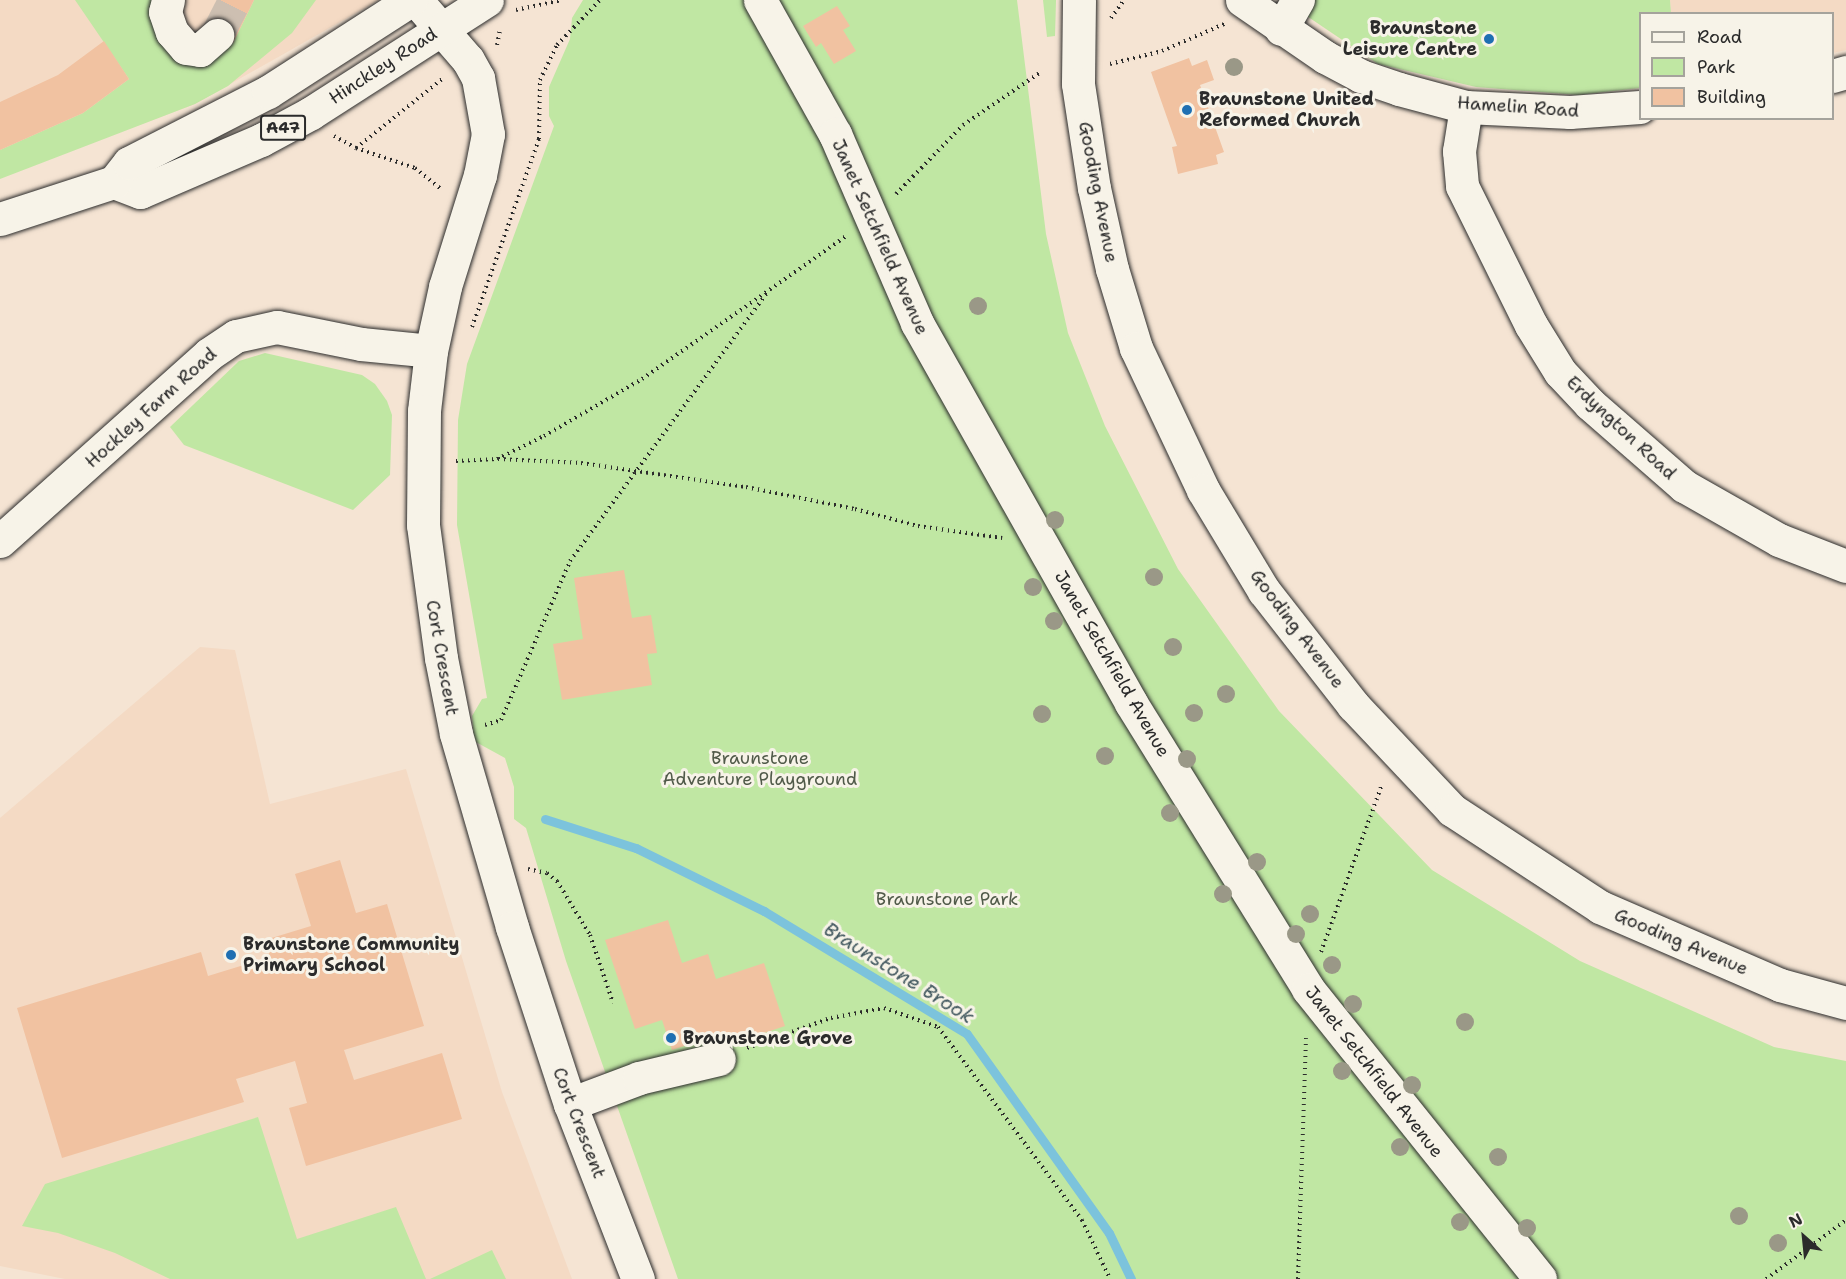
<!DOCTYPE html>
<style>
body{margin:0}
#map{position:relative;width:1846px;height:1279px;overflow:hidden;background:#f5e4d3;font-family:"Shantell Sans",sans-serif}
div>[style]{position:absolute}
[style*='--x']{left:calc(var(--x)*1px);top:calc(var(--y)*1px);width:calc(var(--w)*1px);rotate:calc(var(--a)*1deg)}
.built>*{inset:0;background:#f4dac4}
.green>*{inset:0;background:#c0e7a3}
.stream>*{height:9px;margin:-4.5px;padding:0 4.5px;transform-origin:4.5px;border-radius:4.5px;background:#7cc3dc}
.building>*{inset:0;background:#f1c2a1}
.minor-tunnel>*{height:33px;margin-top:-16.5px;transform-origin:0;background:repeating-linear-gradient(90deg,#cdbfb1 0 33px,transparent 0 49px)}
.path>*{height:4px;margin-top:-2px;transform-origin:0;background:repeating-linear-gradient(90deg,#2b2b2b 0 1.5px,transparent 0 6px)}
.roads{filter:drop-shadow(0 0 2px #2b2b2b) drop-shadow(0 0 2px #2b2b2b)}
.minor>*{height:33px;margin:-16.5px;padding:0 16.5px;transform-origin:16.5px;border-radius:16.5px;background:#f7f3e8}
.major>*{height:33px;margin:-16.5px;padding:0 16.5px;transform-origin:16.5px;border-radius:16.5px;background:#f7f3e8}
.trees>*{width:18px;height:18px;margin:-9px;border-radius:50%;background:#9a9887}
.dots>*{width:16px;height:16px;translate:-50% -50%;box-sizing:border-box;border:3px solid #f7f3e8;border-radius:50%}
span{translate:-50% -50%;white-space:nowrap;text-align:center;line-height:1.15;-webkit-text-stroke:6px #f7f3e8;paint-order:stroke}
.shield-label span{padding:2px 4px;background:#f7f3e8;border:2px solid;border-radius:4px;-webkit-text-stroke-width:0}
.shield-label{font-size:16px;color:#2b2b2b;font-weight:700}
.poi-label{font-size:18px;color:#2b2b2b;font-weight:700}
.right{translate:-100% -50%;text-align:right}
.left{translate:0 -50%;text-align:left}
.street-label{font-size:18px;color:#2b2b2b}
.park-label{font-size:18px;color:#505a49}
.water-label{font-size:20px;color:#435960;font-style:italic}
.legend{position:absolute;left:1639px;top:12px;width:195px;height:108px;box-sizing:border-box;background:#f7f3e8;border:2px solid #a5a39c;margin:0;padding:8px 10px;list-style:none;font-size:18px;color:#2b2b2b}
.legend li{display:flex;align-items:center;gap:12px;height:30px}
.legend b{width:30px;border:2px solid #a5a39c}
.north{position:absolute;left:1774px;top:1207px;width:60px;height:60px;-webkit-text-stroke:4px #f7f3e8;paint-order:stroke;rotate:333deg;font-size:16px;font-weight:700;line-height:24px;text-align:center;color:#2b2b2b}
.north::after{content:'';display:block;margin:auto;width:21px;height:27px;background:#2b2b2b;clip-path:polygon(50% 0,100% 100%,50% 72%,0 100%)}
</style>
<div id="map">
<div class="built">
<i style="clip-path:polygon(0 0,379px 0,195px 104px,0 177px)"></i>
<i style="clip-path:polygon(1670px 0,1846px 0,1846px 50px,1833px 53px,1832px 14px,1671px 13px)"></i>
<i style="clip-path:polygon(200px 647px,235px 650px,270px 804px,406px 769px,502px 1092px,572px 1279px,65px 1279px,0 1266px,0 818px)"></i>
</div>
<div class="green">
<i style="clip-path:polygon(75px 0,156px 0,205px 63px,233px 43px,254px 0,316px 0,292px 33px,228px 86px,195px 104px,0 179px,0 150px,83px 113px,129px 79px)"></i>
<i style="clip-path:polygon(583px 0,1017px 0,1046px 234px,1068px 333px,1105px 426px,1178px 569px,1279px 711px,1432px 870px,1580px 961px,1774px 1047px,1846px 1061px,1846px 1279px,678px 1279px,566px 961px,526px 828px,514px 819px,514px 787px,505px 758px,474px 741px,472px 716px,482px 699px,487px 698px,457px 525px,458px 420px,467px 364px,554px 126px,549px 116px,549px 87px,570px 39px,572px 18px)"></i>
<i style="clip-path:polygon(1043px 0,1056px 0,1055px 36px,1047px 37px)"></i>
<i style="clip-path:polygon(1283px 0,1670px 0,1671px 13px,1640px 14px,1640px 88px,1578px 95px,1476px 87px,1378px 64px)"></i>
<i style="clip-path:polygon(265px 353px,362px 375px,375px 384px,387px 401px,392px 415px,390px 475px,353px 510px,184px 445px,170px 427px,239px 361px)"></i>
<i style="clip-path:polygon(258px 1117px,297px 1239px,396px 1207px,426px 1279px,170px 1279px,115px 1253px,58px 1233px,22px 1226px,45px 1184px)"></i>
<i style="clip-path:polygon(492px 1250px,506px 1279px,430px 1279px)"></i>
</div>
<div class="stream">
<i style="--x:545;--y:819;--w:96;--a:17.7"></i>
<i style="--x:636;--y:848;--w:143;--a:26.2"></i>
<i style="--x:764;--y:911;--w:237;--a:31.2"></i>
<i style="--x:967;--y:1034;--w:244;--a:54.5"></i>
<i style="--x:1109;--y:1233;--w:51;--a:64.4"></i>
</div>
<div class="building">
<i style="clip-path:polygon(218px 0,254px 0,233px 43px,203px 28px)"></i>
<i style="clip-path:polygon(837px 6px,850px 26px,843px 30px,856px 51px,834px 64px,821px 43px,816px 47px,803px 26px)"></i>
<i style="clip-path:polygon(104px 41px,129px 79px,83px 113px,0 150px,0 102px,58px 75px)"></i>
<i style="clip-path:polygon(1189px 58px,1192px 66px,1207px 60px,1214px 80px,1200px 85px,1224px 152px,1216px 155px,1218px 164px,1178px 174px,1172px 147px,1177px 146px,1151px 72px)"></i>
<i style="clip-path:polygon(624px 570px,632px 618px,651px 615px,657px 653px,647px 654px,652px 685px,562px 700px,553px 644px,583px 639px,574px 578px)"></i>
<i style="clip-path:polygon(340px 860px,356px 913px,387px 904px,424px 1026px,344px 1050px,354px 1080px,442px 1053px,462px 1119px,306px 1166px,289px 1108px,307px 1103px,295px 1061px,236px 1079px,244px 1102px,62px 1158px,17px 1008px,201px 952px,208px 976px,270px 957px,265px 940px,311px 926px,295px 874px)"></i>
<i style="clip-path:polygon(668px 920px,682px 963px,708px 954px,716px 979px,764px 963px,785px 1026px,719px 1048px,715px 1036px,672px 1050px,662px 1020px,635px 1029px,605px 940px)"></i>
</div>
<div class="minor-tunnel">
<i style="--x:217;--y:35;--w:39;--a:-63"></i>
</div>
<div class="path">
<i style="--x:516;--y:10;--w:47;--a:-12.3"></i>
<i style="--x:1111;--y:18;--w:22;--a:-54"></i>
<i style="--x:497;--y:45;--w:16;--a:-79"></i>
<i style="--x:1110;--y:64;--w:54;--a:-14"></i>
<i style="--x:1162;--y:51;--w:68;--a:-23.5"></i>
<i style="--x:334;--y:136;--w:25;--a:29"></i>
<i style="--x:356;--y:148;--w:62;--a:18.7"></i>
<i style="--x:415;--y:168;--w:33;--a:39"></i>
<i style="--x:356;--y:148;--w:110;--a:-38.7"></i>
<i style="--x:896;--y:194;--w:96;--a:-45.8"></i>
<i style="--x:963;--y:125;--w:94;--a:-34.2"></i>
<i style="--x:472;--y:327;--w:200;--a:-70.4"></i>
<i style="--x:539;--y:139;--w:59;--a:-89"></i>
<i style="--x:540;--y:80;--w:39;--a:-64"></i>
<i style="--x:557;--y:45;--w:62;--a:-46.3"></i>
<i style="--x:498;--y:459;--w:83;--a:2.8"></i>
<i style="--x:581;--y:463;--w:167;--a:8.3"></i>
<i style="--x:746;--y:487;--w:111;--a:11.4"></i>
<i style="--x:855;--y:509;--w:65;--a:15.1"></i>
<i style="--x:918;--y:526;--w:85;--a:8.1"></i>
<i style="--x:456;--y:461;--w:41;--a:-2.8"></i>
<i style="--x:497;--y:459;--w:52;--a:-26.1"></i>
<i style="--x:544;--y:436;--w:113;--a:-30.2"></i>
<i style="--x:642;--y:379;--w:248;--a:-35"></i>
<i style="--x:485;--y:725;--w:17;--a:-17"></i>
<i style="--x:501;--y:720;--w:173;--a:-66.5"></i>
<i style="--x:570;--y:561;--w:333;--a:-53.7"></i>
<i style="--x:528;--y:869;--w:19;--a:12"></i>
<i style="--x:547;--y:873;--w:13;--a:39"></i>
<i style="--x:557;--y:881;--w:63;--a:58.6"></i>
<i style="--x:590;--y:935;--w:72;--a:71.3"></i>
<i style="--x:1321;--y:952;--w:179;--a:-70"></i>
<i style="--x:747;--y:1048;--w:89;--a:-19.7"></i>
<i style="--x:831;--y:1018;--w:54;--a:-10.7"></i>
<i style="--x:884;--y:1008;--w:57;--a:19.4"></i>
<i style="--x:938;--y:1027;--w:241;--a:53.3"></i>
<i style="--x:1082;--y:1220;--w:65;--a:64.6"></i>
<i style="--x:1298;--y:1279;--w:241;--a:-88.1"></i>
<i style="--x:1766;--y:1279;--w:99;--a:-36.4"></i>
</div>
<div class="roads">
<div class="minor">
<i style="--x:168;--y:0;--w:12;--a:104"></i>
<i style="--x:165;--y:12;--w:21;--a:71"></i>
<i style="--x:172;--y:32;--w:21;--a:49"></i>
<i style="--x:186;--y:48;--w:14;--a:8"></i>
<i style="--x:200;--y:50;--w:23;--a:-41"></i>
<i style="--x:416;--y:0;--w:79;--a:49.1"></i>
<i style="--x:468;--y:60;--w:21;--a:61"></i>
<i style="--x:478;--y:78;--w:57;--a:79.9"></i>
<i style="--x:488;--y:134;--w:42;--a:101"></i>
<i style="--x:480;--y:175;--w:117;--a:107.4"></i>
<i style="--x:445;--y:287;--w:66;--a:102.3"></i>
<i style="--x:431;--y:351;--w:60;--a:96.7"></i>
<i style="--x:424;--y:411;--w:114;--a:90.5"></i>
<i style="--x:423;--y:525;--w:134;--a:82.3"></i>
<i style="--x:441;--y:658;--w:77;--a:78.8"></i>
<i style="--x:456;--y:734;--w:201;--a:73.8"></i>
<i style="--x:512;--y:927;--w:186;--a:71.9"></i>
<i style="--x:570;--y:1104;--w:188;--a:68.8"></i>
<i style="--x:760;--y:0;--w:154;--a:60.8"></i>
<i style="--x:835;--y:134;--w:206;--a:66.5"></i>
<i style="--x:917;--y:323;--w:436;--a:60.6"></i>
<i style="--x:1131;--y:703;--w:336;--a:58.2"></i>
<i style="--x:1308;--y:989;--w:371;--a:51.3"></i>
<i style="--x:1079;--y:0;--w:84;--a:90.7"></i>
<i style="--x:1078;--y:84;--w:105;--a:81.3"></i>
<i style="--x:1094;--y:188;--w:83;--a:77.5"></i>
<i style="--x:1112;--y:269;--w:83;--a:73.1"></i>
<i style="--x:1136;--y:348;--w:157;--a:64.7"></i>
<i style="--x:1203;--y:490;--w:118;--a:58.9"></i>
<i style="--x:1264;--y:591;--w:145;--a:52"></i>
<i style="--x:1353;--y:705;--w:144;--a:46.7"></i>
<i style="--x:1452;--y:810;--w:177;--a:33.2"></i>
<i style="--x:1600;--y:907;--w:196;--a:23.4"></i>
<i style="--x:1780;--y:985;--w:68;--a:15.3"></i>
<i style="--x:1242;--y:0;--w:101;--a:34.5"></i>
<i style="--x:1325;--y:57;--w:41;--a:27.8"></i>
<i style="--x:1361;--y:76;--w:40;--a:18.9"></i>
<i style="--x:1399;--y:89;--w:69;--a:15"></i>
<i style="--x:1466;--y:107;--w:104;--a:2.8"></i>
<i style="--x:1570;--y:112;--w:70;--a:-4.1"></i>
<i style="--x:1281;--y:29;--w:34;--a:-60"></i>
<i style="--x:1832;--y:76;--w:15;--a:-16"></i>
<i style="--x:1466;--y:107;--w:45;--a:99"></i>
<i style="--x:1459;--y:151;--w:35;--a:85"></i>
<i style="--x:1462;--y:186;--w:155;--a:63.6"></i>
<i style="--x:1531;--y:325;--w:55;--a:58.3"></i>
<i style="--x:1560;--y:372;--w:44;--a:46.8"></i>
<i style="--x:1590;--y:404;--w:125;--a:41.1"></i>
<i style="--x:1684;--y:486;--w:109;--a:29.6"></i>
<i style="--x:1779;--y:540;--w:72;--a:21.2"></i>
<i style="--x:0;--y:541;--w:280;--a:-41.8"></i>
<i style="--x:209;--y:354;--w:32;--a:-34"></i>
<i style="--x:236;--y:336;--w:42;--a:-12.4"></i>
<i style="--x:277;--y:327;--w:86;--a:11.4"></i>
<i style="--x:361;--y:344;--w:70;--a:5.7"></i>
<i style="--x:570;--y:1104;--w:74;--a:-20.6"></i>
<i style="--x:639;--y:1078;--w:82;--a:-13.4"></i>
</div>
<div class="major">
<i style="--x:114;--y:182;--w:28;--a:21"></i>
<i style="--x:140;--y:192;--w:132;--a:-23.3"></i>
<i style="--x:261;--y:140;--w:57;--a:-28.4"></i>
<i style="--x:311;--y:113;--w:209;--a:-32.7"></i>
<i style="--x:0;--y:219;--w:120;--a:-18"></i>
<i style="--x:114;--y:182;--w:24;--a:-52"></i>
<i style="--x:129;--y:163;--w:156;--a:-27.1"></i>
<i style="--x:268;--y:92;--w:170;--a:-32.8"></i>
</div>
</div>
<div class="trees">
<i style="left:1234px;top:67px"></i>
<i style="left:978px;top:306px"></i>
<i style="left:1055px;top:520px"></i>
<i style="left:1154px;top:577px"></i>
<i style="left:1033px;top:587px"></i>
<i style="left:1054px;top:621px"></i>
<i style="left:1173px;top:647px"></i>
<i style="left:1226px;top:694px"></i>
<i style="left:1194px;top:713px"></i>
<i style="left:1042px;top:714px"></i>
<i style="left:1105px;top:756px"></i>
<i style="left:1187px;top:759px"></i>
<i style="left:1170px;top:813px"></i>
<i style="left:1257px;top:862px"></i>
<i style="left:1223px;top:894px"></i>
<i style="left:1310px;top:914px"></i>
<i style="left:1296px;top:934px"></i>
<i style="left:1332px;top:965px"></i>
<i style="left:1353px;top:1004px"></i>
<i style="left:1465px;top:1022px"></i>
<i style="left:1342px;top:1071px"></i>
<i style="left:1412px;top:1085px"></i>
<i style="left:1400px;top:1147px"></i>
<i style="left:1498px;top:1157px"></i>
<i style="left:1739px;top:1216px"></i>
<i style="left:1460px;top:1222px"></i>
<i style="left:1527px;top:1228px"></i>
<i style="left:1778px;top:1243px"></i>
</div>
<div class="dots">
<i style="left:1489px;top:39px;background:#1f6fb2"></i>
<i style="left:1187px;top:110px;background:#1f6fb2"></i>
<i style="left:231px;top:955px;background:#1f6fb2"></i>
<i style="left:671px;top:1038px;background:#1f6fb2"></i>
</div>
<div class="shield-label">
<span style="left:283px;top:128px">A47</span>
</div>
<div class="poi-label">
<span class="right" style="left:1477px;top:39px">Braunstone<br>Leisure Centre</span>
<span class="left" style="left:1199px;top:110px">Braunstone United<br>Reformed Church</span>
<span class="left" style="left:243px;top:955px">Braunstone Community<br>Primary School</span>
<span class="left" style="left:683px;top:1038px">Braunstone Grove</span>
</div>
<div class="street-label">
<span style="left:383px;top:66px;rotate:-33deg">Hinckley Road</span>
<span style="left:1518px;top:107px;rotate:4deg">Hamelin Road</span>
<span style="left:1098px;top:192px;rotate:79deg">Gooding Avenue</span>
<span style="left:880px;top:237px;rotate:66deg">Janet Setchfield Avenue</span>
<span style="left:151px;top:408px;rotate:-42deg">Hockley Farm Road</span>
<span style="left:1621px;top:428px;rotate:43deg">Erdyngton Road</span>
<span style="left:1297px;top:629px;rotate:53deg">Gooding Avenue</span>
<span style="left:442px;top:658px;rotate:80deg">Cort Crescent</span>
<span style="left:1112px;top:664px;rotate:60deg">Janet Setchfield Avenue</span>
<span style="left:1681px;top:942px;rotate:23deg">Gooding Avenue</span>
<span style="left:1374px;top:1072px;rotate:52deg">Janet Setchfield Avenue</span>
<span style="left:579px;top:1123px;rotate:69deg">Cort Crescent</span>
</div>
<div class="park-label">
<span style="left:760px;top:769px">Braunstone<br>Adventure Playground</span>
<span style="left:947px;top:899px">Braunstone Park</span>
</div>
<div class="water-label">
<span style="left:899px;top:973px;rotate:32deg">Braunstone Brook</span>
</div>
<ul class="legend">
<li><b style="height:8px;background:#f7f3e8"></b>Road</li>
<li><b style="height:16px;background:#c0e7a3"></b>Park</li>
<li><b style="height:16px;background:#f1c2a1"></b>Building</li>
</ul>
<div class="north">N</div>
</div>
